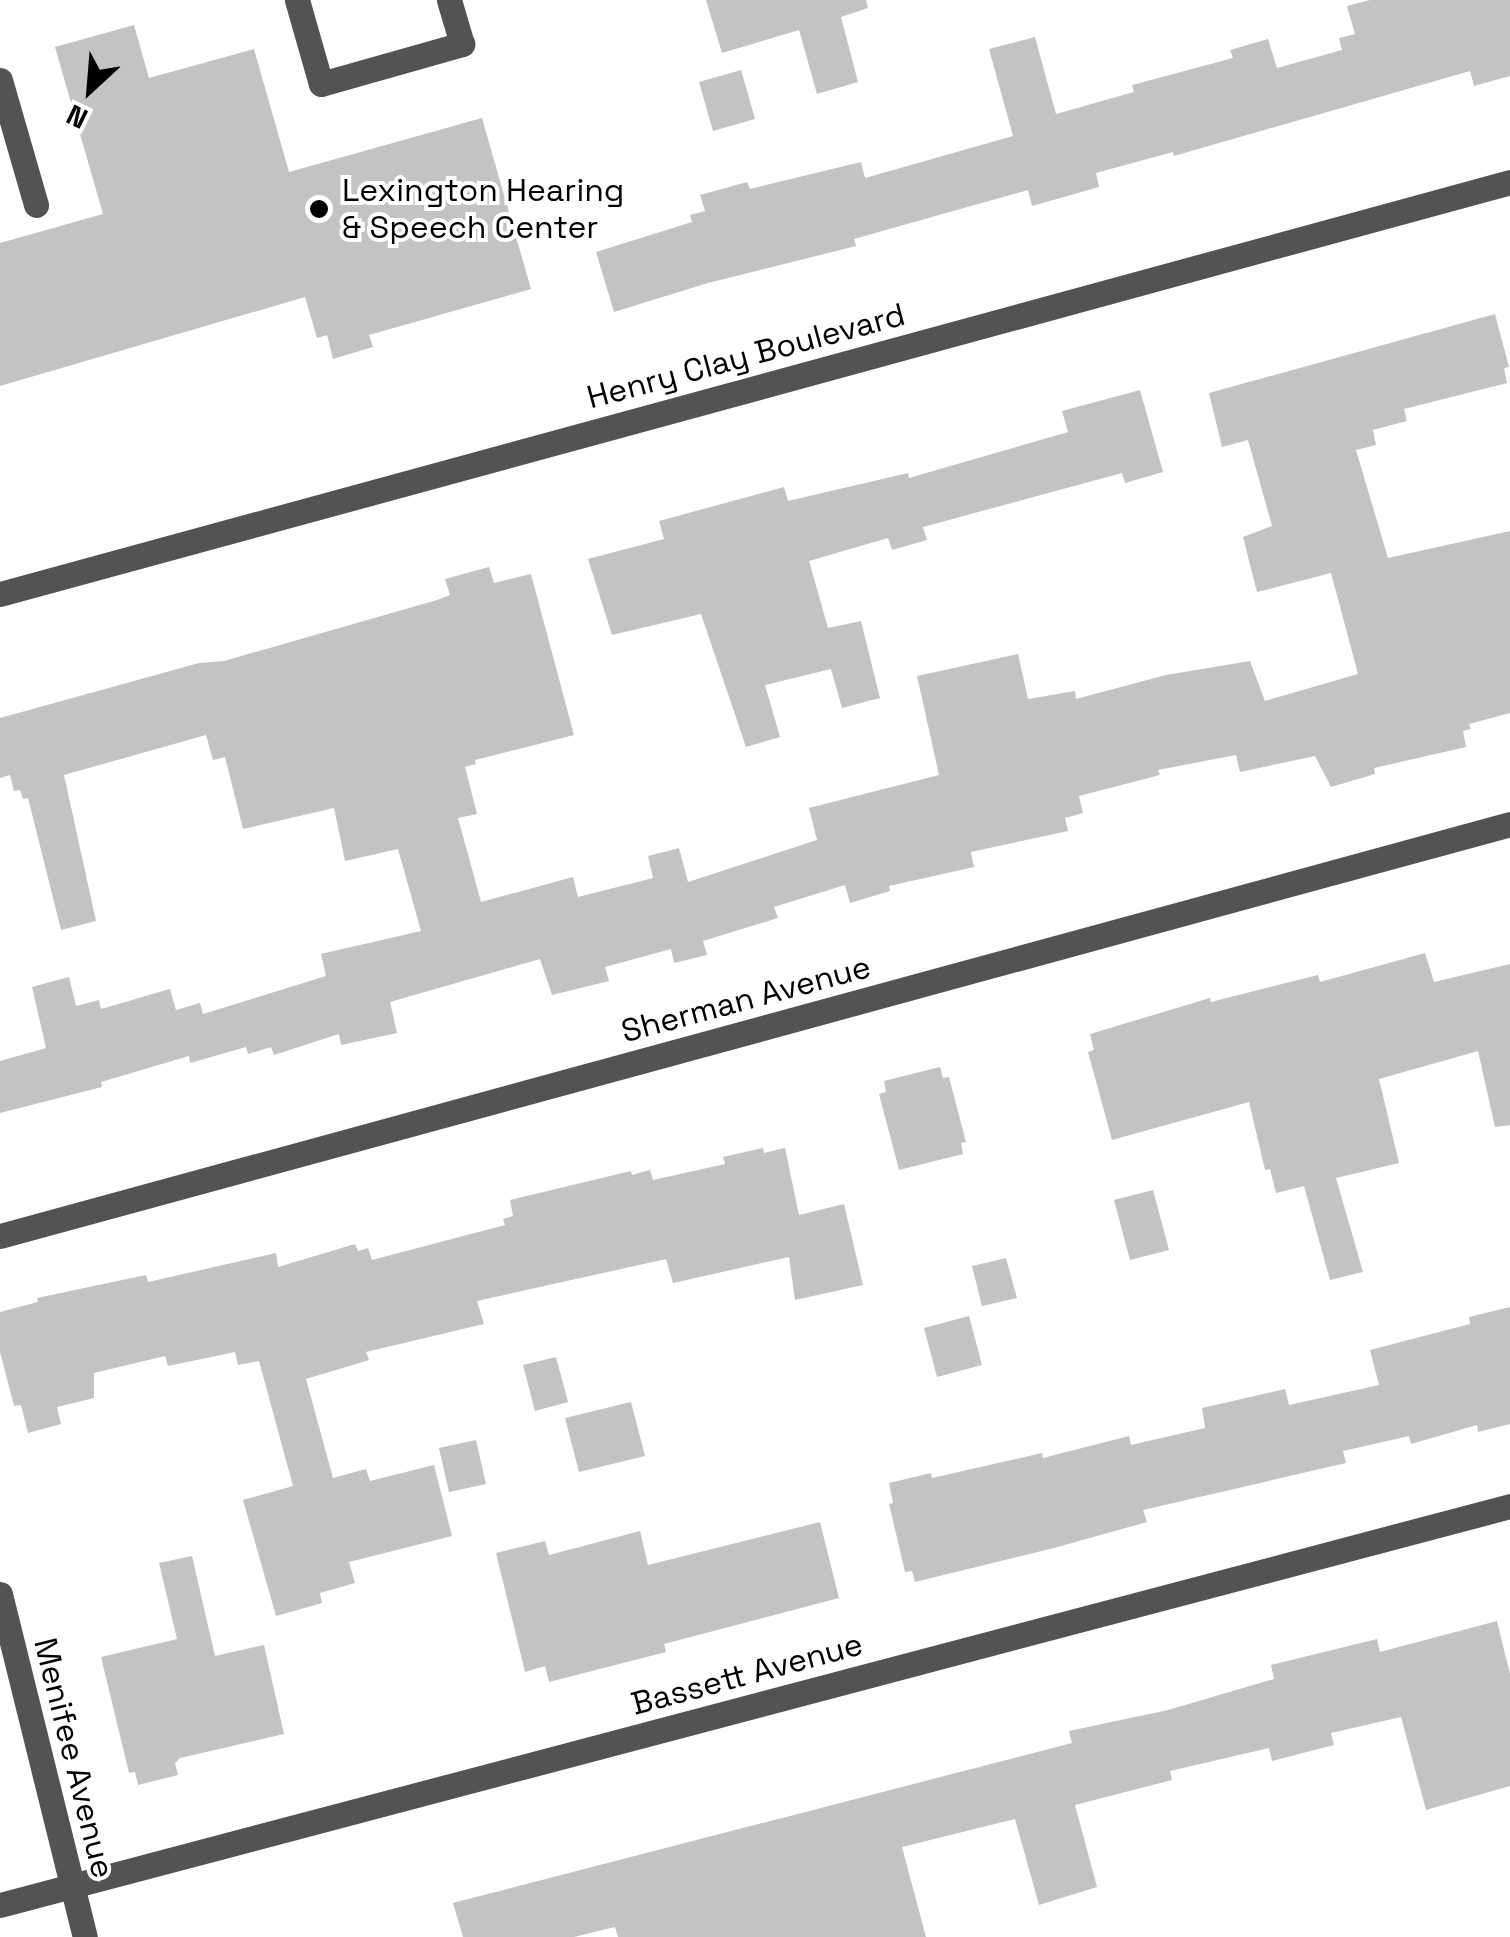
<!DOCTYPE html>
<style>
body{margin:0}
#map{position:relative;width:1510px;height:1937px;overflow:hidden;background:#fff;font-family:"Space Grotesk",sans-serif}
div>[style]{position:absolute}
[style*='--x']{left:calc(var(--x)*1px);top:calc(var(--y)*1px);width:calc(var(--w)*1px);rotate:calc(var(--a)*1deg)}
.building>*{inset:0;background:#c3c3c3}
.minor>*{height:25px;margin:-12.5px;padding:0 12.5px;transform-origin:12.5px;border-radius:12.5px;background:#535353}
.dots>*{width:28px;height:28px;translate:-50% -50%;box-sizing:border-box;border:5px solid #fff;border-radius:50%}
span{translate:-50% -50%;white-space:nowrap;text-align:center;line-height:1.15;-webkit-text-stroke:8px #fff;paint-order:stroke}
.poi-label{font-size:32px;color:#000}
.left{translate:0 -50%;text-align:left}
.street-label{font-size:32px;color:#000}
.north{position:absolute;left:40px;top:40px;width:100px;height:100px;-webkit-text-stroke:8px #fff;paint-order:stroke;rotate:206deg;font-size:28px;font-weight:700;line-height:40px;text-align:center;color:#000}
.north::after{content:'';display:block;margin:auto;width:35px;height:45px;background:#000;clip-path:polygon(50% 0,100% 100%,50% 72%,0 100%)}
</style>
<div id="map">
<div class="building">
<i style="clip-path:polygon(706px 0,866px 0,868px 8px,841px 17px,858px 82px,817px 94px,799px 30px,722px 53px)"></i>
<i style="clip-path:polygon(1370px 0,1510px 0,1510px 76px,1474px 86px,1470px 71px,1174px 156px,1173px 152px,1096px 173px,1099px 187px,1032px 206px,1028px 190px,854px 239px,856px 246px,708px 283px,614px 312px,596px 252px,692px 222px,690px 215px,705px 211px,700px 195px,747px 182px,750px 189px,861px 162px,865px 178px,1013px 136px,989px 49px,1035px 37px,1056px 114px,1134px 92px,1132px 85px,1233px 58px,1230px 50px,1268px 39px,1277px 68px,1342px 50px,1339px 38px,1355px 34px,1347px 6px)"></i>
<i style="clip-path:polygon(134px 25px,149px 78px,254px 49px,289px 172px,482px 118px,531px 289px,369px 335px,373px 347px,333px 359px,327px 335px,317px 338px,305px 297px,0 386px,0 243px,103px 214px,55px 47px)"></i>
<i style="clip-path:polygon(741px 70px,755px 119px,713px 131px,699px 82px)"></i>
<i style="clip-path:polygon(1495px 314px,1509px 367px,1504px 368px,1507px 383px,1404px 409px,1407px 421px,1373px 430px,1376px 445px,1356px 450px,1388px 558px,1510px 531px,1510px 713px,1469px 724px,1471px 729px,1463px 731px,1466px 747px,1374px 768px,1375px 774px,1331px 787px,1315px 756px,1240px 772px,1236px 755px,1158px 770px,1160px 775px,1079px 796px,1083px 813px,1065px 818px,1068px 831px,971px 852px,974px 867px,889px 886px,890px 891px,850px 903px,845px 885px,774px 907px,778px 918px,703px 941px,707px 955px,674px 963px,671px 949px,605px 967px,609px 981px,552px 995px,540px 959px,390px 1002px,397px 1033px,341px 1045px,339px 1034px,274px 1055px,271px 1047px,248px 1054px,246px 1047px,190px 1063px,189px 1056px,101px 1082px,102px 1087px,0 1113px,0 1061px,46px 1048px,32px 987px,69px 977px,76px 1006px,99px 1000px,101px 1009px,170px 989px,176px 1010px,200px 1003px,203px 1014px,326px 976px,321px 954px,421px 931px,398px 849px,345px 861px,334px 808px,243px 829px,225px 757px,213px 760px,206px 735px,64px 775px,96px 921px,61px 930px,28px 798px,23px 799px,20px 790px,14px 791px,10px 775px,0 778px,0 718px,199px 663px,224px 661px,437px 600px,450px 595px,445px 579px,489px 567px,494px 583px,531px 574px,574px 735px,475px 760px,476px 764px,465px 767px,477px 814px,458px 818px,481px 902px,573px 877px,578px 897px,653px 878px,648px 856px,679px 848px,688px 882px,817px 840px,809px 808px,939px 775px,917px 676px,1018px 654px,1028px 699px,1075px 691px,1076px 699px,1166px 675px,1250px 661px,1265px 701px,1358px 674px,1331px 573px,1257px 592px,1243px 537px,1272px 526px,1248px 440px,1222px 447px,1209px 393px)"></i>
<i style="clip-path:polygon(1140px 390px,1163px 472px,1125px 483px,1122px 473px,923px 527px,927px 540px,892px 550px,888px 538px,809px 561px,828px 628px,861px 621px,880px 698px,842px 708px,831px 669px,765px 685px,780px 737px,746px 747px,701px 614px,612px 635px,588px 559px,664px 539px,659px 521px,784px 487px,788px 501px,908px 473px,909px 478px,1068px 432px,1062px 411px)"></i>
<i style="clip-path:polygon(1425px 953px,1434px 982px,1510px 964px,1510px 1125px,1495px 1127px,1478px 1051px,1379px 1079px,1399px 1163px,1336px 1178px,1363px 1272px,1330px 1280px,1304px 1186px,1276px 1193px,1270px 1169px,1265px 1170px,1249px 1102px,1112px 1140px,1088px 1052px,1094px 1050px,1090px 1034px,1210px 998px,1211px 1002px,1318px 975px,1320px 982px)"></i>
<i style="clip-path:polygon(940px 1067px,943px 1078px,949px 1077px,966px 1142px,961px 1143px,963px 1154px,899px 1170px,879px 1094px,886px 1092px,884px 1081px)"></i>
<i style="clip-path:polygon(763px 1148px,764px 1153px,785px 1148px,799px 1215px,844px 1204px,863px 1285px,795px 1300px,789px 1257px,673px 1283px,666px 1259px,477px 1301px,484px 1324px,366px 1352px,369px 1360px,306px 1379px,333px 1478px,366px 1469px,370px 1481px,434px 1465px,452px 1536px,349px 1562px,355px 1583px,320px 1593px,322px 1603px,276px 1616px,243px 1500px,293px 1486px,259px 1361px,238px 1365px,235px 1352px,168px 1366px,165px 1356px,94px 1373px,94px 1398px,57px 1407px,61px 1424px,28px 1433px,21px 1405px,14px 1406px,0 1352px,0 1312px,38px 1302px,37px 1298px,146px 1275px,148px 1282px,276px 1253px,278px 1267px,355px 1244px,358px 1251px,368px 1248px,372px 1260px,505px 1225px,503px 1219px,513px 1216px,510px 1200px,631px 1171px,632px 1175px,650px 1170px,653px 1180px,725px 1164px,723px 1157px)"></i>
<i style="clip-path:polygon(1153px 1190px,1169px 1250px,1130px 1260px,1114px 1200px)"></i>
<i style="clip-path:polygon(1006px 1258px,1017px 1298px,982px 1306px,972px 1266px)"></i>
<i style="clip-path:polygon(1510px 1307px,1510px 1424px,1478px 1432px,1477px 1425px,1411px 1444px,1409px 1436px,1343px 1451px,1346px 1463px,1143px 1510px,1147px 1522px,1054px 1548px,915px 1582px,912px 1571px,905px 1572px,889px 1504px,893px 1503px,889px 1483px,931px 1473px,932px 1478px,1042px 1453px,1043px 1458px,1129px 1436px,1131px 1445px,1205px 1428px,1202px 1408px,1285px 1389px,1289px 1405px,1379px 1385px,1370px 1350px,1470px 1324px,1469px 1317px)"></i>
<i style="clip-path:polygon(969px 1316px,982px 1365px,937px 1377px,924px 1328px)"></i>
<i style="clip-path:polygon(556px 1357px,568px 1402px,535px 1411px,523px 1365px)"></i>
<i style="clip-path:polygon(631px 1402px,645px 1456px,579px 1472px,565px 1418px)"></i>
<i style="clip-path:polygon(476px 1440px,486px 1484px,449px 1492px,439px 1448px)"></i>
<i style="clip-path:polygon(820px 1522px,839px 1598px,664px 1644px,666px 1652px,549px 1682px,545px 1666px,525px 1672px,496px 1553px,545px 1541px,549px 1555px,640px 1531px,648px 1565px)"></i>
<i style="clip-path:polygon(192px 1556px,215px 1656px,264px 1645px,284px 1734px,180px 1758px,175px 1763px,178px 1775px,138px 1785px,135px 1772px,129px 1773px,101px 1657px,177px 1639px,159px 1563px)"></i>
<i style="clip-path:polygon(1497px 1621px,1510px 1674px,1510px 1786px,1426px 1810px,1401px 1717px,1331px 1733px,1334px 1745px,1272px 1761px,1269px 1748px,1170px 1771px,1172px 1780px,1075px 1805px,1097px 1887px,1039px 1905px,1015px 1819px,902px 1847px,926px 1937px,618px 1937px,615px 1927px,574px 1937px,463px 1937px,453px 1903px,1072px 1743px,1069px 1731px,1168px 1710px,1274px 1679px,1271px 1665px,1377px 1639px,1380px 1652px)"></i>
</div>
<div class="minor">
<i style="--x:297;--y:0;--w:87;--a:74.1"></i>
<i style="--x:321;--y:84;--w:147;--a:-15.8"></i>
<i style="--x:462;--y:44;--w:46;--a:-106.5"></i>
<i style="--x:0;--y:80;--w:130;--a:73.9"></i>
<i style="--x:0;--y:594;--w:1565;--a:-15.26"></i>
<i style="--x:0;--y:1236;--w:1565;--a:-15.26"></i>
<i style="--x:0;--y:1594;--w:353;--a:76.1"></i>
<i style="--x:0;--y:1905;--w:1562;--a:-14.8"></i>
</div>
<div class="dots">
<i style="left:319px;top:209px;background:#000"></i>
</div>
<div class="poi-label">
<span class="left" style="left:342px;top:209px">Lexington Hearing<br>&amp; Speech Center</span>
</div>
<div class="street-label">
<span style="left:746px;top:356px;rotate:-15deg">Henry Clay Boulevard</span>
<span style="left:746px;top:999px;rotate:-15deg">Sherman Avenue</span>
<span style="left:747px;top:1674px;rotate:-15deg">Bassett Avenue</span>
<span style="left:74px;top:1758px;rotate:76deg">Menifee Avenue</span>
</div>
<div class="north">N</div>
</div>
